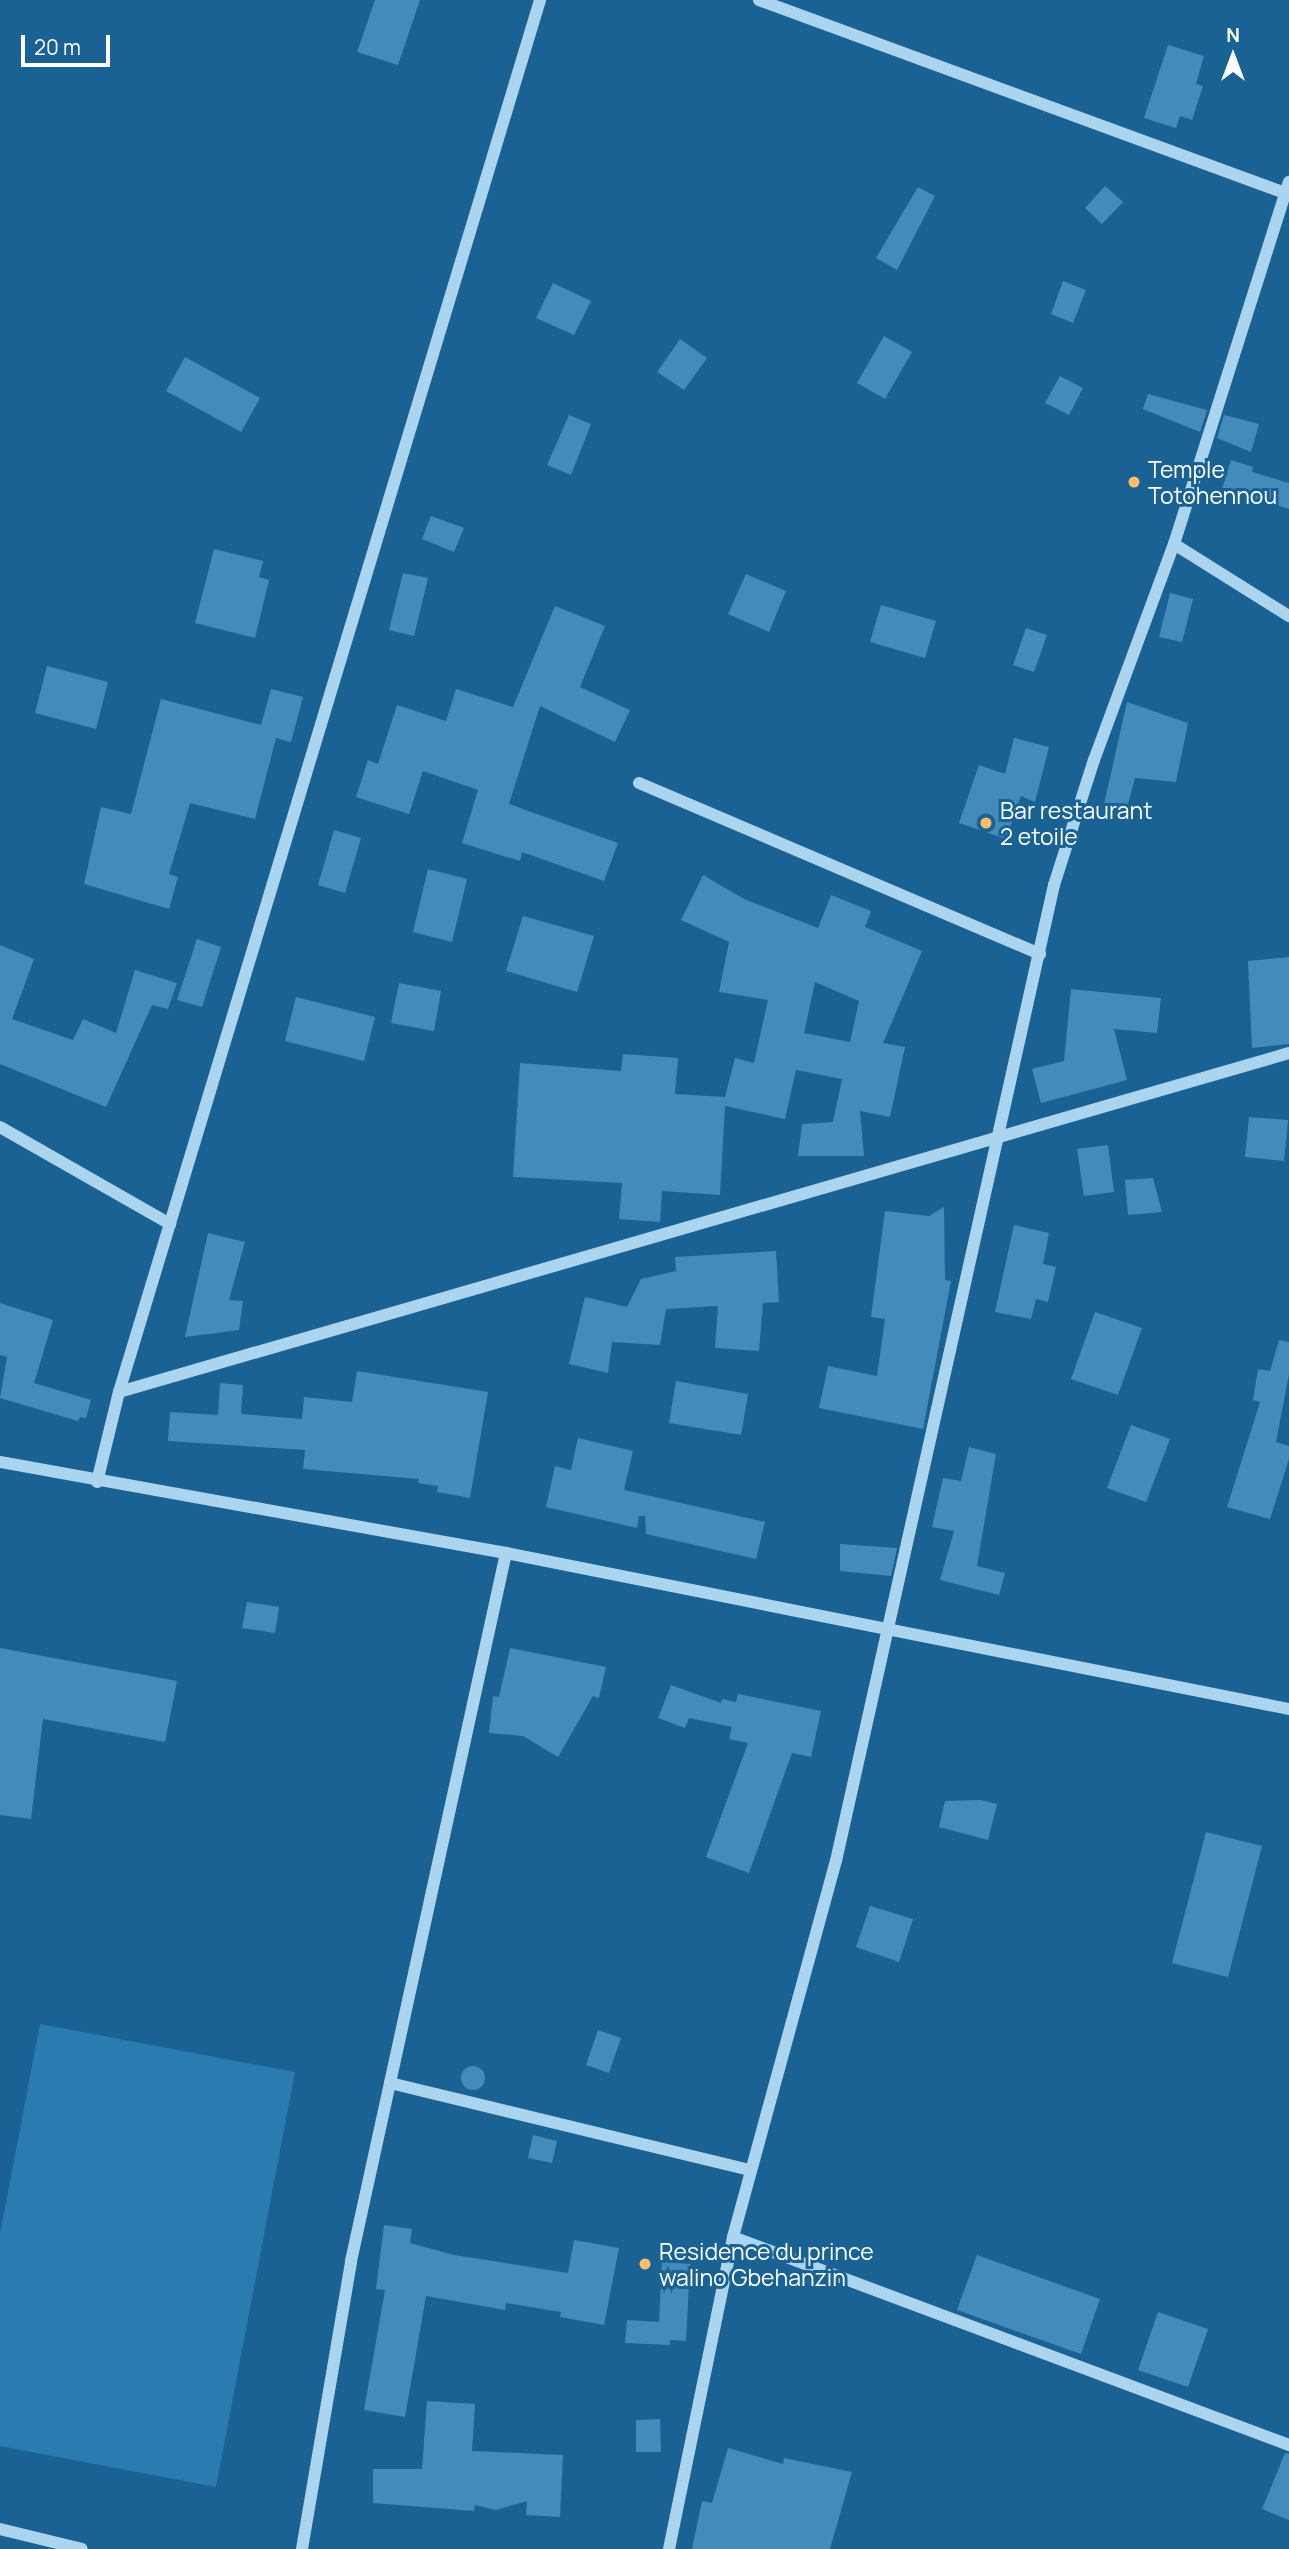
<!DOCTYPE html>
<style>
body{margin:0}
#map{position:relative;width:1289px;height:2549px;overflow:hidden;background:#1a6293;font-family:Manrope,sans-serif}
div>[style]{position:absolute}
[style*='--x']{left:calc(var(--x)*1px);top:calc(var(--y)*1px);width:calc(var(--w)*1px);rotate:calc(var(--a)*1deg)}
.green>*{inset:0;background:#2a7baf}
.building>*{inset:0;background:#438bba}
.round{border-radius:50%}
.minor>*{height:12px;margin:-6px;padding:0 6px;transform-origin:6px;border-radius:6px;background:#abd5ef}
.dots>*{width:19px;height:19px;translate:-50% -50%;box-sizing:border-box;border:4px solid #1a6293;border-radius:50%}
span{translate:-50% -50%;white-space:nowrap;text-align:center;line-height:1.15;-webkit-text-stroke:6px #1a6293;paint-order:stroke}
.poi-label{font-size:23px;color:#fff}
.left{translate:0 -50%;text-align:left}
.north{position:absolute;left:1198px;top:21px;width:70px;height:70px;-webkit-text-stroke:5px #1a6293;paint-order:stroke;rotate:0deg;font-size:19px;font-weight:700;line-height:28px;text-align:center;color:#fff}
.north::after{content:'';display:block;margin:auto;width:24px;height:32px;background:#fff;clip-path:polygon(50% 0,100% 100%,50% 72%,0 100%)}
.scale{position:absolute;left:21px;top:35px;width:89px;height:32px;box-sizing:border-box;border:4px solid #fff;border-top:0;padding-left:9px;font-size:21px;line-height:24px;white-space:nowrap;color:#fff;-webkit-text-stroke:5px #1a6293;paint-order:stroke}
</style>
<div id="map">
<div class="green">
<i style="clip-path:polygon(40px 2024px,295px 2072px,216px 2487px,0 2446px,0 2234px)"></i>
</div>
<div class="building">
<i style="clip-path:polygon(375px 0,420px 0,398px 65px,357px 52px)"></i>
<i style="clip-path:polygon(1168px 45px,1204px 56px,1196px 84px,1203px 86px,1192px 120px,1180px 116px,1176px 128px,1144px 118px)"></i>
<i style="clip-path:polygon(1105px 186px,1123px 202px,1102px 224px,1085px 208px)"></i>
<i style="clip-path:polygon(918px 187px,935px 196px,897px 270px,876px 258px)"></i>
<i style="clip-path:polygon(1063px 281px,1086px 290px,1073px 323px,1051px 314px)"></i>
<i style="clip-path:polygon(553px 283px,591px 301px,574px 335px,536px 318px)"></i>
<i style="clip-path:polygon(884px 336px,912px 352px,885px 399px,857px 383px)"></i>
<i style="clip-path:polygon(680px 339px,707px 358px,684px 390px,657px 372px)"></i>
<i style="clip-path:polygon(185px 357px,260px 398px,241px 432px,166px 391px)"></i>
<i style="clip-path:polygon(1060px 376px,1083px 388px,1069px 415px,1045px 403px)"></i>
<i style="clip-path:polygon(1148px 394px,1207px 410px,1200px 432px,1143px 409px)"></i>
<i style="clip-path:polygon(569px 415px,591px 424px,571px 475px,547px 465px)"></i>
<i style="clip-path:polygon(1224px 415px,1259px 424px,1251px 452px,1217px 438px)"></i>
<i style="clip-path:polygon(1231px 460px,1253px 467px,1252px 472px,1289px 483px,1289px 509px,1222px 489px)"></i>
<i style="clip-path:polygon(431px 516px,464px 528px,454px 552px,422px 539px)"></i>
<i style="clip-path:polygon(214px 549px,263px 561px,259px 577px,269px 580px,255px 638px,195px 623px)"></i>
<i style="clip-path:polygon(403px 573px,428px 578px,414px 636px,389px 630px)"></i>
<i style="clip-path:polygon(746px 574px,786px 591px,769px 632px,728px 614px)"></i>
<i style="clip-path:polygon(1170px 593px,1193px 599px,1182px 642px,1159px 637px)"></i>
<i style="clip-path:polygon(881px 605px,936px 621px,925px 658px,870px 642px)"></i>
<i style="clip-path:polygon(555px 606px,605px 626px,580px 687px,630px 710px,615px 742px,540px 706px,509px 804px,618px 843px,604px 881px,522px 852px,520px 861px,462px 843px,478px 790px,423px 771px,409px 814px,356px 797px,368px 760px,378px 764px,397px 705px,446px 721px,456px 689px,513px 707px)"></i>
<i style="clip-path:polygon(1026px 628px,1047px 635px,1034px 672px,1013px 665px)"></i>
<i style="clip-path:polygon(47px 666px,108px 682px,96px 729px,35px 713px)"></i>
<i style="clip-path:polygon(271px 689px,303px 697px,291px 742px,276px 738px,255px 819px,190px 803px,169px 874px,178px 877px,169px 909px,84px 884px,101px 807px,131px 814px,161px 699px,261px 725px)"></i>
<i style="clip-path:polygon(1127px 702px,1188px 723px,1176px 782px,1135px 778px,1124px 819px,1102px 813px)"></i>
<i style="clip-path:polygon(1014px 738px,1049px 747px,1035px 802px,1021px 796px,1006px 839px,959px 823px,979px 765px,1005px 774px)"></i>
<i style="clip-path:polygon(334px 830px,361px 838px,345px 893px,318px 885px)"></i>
<i style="clip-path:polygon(428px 869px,467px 879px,452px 942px,413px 932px)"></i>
<i style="clip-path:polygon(evenodd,703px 875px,744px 899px,818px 928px,831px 895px,871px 911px,865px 927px,922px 951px,883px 1043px,905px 1047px,890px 1117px,860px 1111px,864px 1156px,798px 1156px,802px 1124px,833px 1122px,842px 1079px,796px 1070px,785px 1119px,725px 1106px,720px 1195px,662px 1191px,660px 1222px,619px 1219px,622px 1183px,513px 1177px,520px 1063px,621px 1071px,623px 1054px,678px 1058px,675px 1094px,725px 1097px,735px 1058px,754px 1063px,768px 1000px,719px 992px,729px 942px,681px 920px,703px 875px,815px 982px,859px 1001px,850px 1042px,804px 1033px,815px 982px)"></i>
<i style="clip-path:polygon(523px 916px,594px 936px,577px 992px,506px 971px)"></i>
<i style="clip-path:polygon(197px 939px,221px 947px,202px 1007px,177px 1000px)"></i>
<i style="clip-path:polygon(0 945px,34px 959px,12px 1019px,73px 1040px,83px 1019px,116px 1033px,135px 970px,177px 983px,168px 1009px,152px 1005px,106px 1107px,0 1064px)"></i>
<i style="clip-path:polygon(1289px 957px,1289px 1044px,1252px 1048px,1248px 961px)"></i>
<i style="clip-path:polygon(399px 983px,441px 991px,434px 1031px,391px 1023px)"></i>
<i style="clip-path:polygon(1071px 989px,1161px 998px,1157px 1033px,1114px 1029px,1127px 1080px,1041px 1103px,1032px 1069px,1064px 1061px)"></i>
<i style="clip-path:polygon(296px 997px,375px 1017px,364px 1061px,285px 1041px)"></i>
<i style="clip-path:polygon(1249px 1117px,1288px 1120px,1284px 1161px,1245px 1157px)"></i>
<i style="clip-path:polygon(1108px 1145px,1114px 1192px,1084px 1196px,1077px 1149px)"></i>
<i style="clip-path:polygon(1153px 1178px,1162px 1212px,1128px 1215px,1125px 1180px)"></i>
<i style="clip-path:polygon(944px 1207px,945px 1280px,951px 1281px,923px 1429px,819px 1408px,828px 1366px,877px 1376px,885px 1319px,871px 1317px,885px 1211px,929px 1216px)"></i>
<i style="clip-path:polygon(1014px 1225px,1049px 1233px,1043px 1264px,1056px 1267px,1048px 1302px,1036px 1299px,1031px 1319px,995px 1312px)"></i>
<i style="clip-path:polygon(208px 1233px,245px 1242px,229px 1300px,243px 1301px,239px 1330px,185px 1337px)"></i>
<i style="clip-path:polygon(776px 1251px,779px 1302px,763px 1303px,759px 1351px,715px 1348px,718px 1306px,666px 1309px,660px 1345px,612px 1342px,608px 1373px,569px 1364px,585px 1297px,627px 1307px,641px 1279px,676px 1271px,675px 1257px)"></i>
<i style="clip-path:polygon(0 1303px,53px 1320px,34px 1383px,91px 1400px,86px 1418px,80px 1417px,78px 1421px,0 1398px,7px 1357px,0 1355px)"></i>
<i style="clip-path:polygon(1095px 1312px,1142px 1328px,1118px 1395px,1071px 1379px)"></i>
<i style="clip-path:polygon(1279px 1340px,1289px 1342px,1289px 1374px,1276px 1442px,1289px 1446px,1289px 1459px,1270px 1519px,1227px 1507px,1260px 1402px,1253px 1400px,1258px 1369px,1270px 1371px)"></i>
<i style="clip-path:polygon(357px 1371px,488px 1392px,470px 1498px,437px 1492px,438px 1486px,418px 1483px,419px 1479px,303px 1469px,305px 1450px,168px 1441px,170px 1412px,218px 1415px,220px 1383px,243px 1385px,241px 1414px,302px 1419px,304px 1397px,352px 1402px)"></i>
<i style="clip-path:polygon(676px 1381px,748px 1394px,741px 1435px,669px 1423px)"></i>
<i style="clip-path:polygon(1131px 1425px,1170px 1439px,1146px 1502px,1107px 1488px)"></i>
<i style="clip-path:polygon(578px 1438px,633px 1451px,624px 1490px,765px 1522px,756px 1559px,646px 1534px,645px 1516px,639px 1516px,637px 1528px,546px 1507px,555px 1466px,571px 1470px)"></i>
<i style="clip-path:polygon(969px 1447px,996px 1454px,977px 1566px,1005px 1573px,999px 1595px,940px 1580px,954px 1531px,932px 1527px,943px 1478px,961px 1481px)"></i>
<i style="clip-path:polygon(840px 1544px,897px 1548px,891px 1576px,840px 1571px)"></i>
<i style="clip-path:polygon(247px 1602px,279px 1607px,275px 1633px,242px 1628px)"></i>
<i style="clip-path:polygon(0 1648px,177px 1681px,165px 1742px,43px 1719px,31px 1819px,0 1815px)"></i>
<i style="clip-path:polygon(510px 1648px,606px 1667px,599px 1698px,593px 1696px,558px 1757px,523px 1736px,489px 1733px,493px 1696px,499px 1697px)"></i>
<i style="clip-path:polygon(671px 1685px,721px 1703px,722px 1699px,736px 1702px,738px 1694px,821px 1711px,811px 1757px,792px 1753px,749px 1873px,706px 1857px,748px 1743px,729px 1739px,732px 1727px,689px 1718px,685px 1728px,658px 1718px)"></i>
<i style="clip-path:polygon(981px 1800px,997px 1804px,988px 1840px,939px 1827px,945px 1801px)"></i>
<i style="clip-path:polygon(1206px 1832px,1262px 1846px,1228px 1977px,1172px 1963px)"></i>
<i style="clip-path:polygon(870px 1906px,913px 1919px,899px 1962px,856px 1947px)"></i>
<i style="clip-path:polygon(598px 2030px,621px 2038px,609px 2073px,586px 2065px)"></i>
<i class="round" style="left:461px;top:2066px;width:24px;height:24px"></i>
<i style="clip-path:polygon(533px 2135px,557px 2141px,552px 2163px,528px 2158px)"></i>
<i style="clip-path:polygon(384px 2225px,412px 2229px,410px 2243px,454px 2255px,568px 2273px,574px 2240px,619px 2248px,604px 2325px,560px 2317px,561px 2312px,506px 2303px,505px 2310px,426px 2296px,405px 2417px,364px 2410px,385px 2290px,376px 2289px)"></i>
<i style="clip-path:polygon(977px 2255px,1100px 2299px,1081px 2354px,957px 2310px)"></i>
<i style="clip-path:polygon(662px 2262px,690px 2264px,686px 2341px,670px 2340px,670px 2345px,625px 2343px,627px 2320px,659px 2322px)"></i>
<i style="clip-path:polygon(1158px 2312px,1208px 2329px,1188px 2387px,1138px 2370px)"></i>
<i style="clip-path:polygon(427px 2401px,475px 2404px,472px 2451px,563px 2455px,560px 2517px,526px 2515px,527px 2501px,496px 2510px,475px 2505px,474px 2511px,373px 2503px,373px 2469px,422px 2469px)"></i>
<i style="clip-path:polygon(660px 2419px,661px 2452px,636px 2452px,636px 2420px)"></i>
<i style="clip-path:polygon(728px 2448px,783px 2464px,784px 2458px,852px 2472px,830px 2549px,692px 2549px,702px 2501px,712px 2503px)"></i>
<i style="clip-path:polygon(1285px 2453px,1289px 2454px,1289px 2520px,1262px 2509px)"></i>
</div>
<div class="minor">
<i style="--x:759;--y:0;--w:560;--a:20.15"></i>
<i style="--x:1174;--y:544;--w:136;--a:32.1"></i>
<i style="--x:639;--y:783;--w:436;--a:23.1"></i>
<i style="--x:0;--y:1127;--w:196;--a:29.7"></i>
<i style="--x:119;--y:1392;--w:1218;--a:-16.16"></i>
<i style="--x:0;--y:1462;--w:514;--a:10.2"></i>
<i style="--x:506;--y:1553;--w:798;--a:11.27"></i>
<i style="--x:97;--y:1482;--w:93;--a:-76.3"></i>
<i style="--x:119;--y:1392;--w:1454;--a:-73.17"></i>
<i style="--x:390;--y:2083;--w:369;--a:13.6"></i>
<i style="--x:733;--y:2237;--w:594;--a:20.51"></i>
<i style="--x:0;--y:2529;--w:84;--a:13.7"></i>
<i style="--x:302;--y:2549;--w:292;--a:-80.3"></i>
<i style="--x:351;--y:2261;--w:725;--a:-77.65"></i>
<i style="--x:669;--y:2549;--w:318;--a:-78.4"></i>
<i style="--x:733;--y:2237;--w:390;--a:-74.7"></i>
<i style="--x:836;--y:1861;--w:1000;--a:-77.41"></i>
<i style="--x:1054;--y:885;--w:131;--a:-72.3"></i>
<i style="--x:1094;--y:760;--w:230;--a:-69.7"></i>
<i style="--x:1174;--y:544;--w:380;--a:-72.4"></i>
</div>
<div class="dots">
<i style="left:1134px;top:482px;background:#ffbc69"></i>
<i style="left:986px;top:823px;background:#ffbc69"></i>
<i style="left:645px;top:2264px;background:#ffbc69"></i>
</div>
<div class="poi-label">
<span class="left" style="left:1148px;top:482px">Temple<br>Totohennou</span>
<span class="left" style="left:1000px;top:823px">Bar restaurant<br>2 etoile</span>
<span class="left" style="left:659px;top:2264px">Residence du prince<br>walino Gbehanzin</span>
</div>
<div class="north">N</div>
<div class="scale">20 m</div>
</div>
